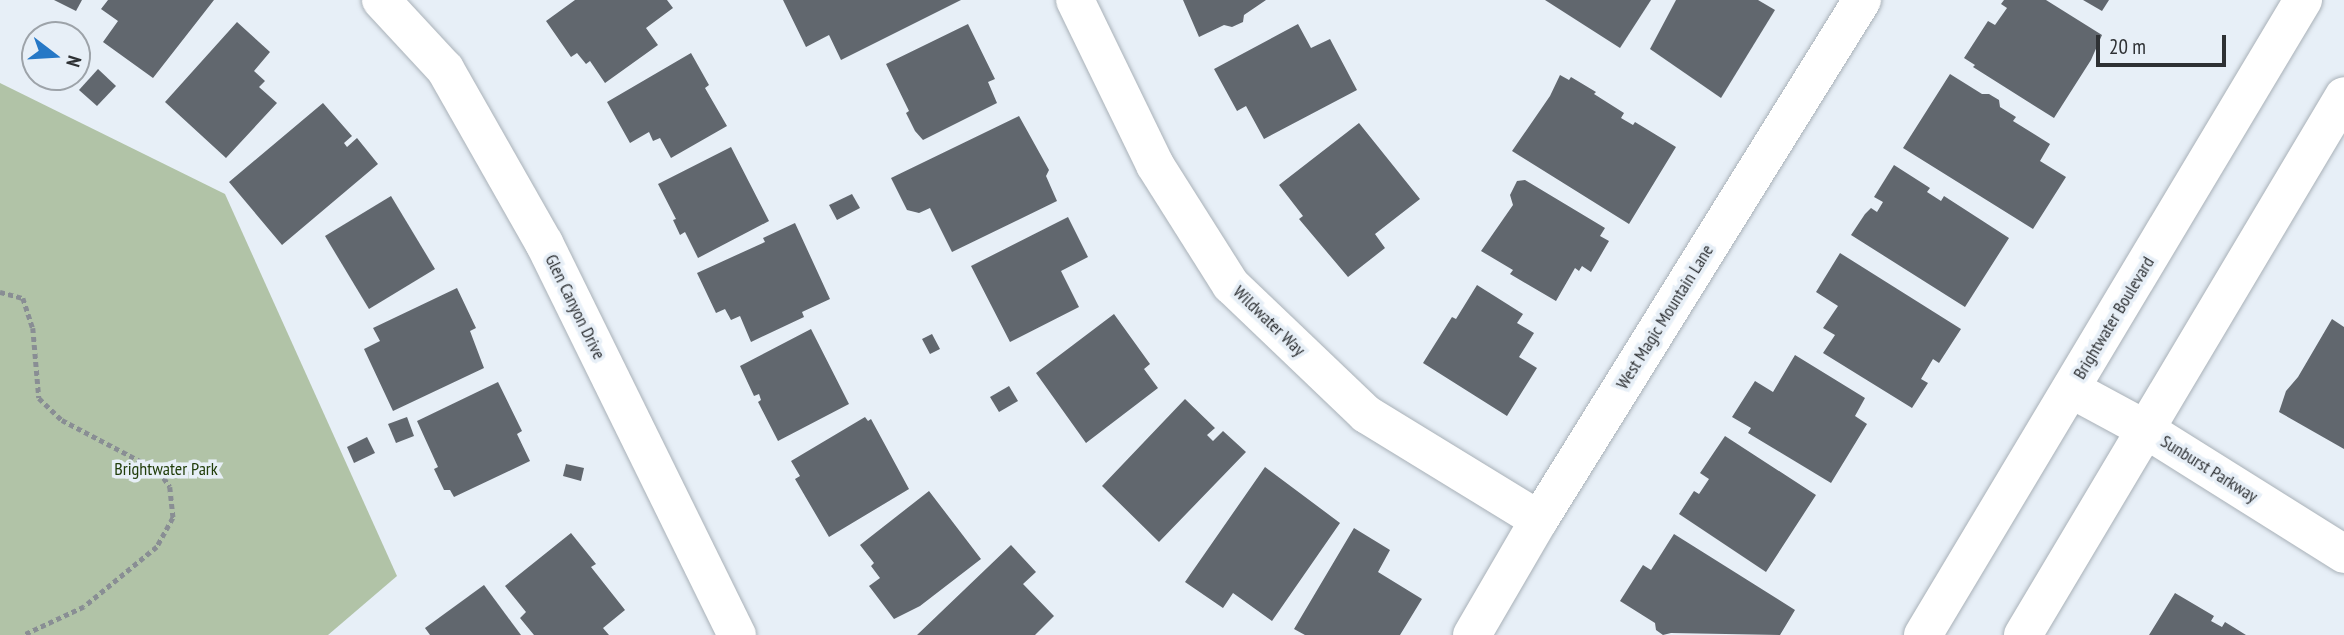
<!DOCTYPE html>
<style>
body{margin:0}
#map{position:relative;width:2344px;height:635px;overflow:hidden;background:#e7eff7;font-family:"PT Sans Narrow",sans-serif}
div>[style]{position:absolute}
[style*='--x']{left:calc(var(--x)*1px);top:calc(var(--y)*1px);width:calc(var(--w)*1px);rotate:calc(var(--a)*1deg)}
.green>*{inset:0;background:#b1c3a7}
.building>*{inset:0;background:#61676e}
.path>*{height:4.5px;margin-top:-2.25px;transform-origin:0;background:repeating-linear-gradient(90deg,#898e94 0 5px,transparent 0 8.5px)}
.roads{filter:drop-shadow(0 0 2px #a9b1b8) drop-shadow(0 0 2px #a9b1b8)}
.minor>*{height:38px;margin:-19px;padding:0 19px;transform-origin:19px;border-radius:19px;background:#fff}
span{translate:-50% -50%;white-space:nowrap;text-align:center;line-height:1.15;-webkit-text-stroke:7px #e7eff7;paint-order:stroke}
.street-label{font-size:18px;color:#2e3134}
.park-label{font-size:18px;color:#223e0b}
.north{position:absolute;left:21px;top:21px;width:70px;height:70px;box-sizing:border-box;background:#e7eff7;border:2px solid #9da3a9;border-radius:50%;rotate:107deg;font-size:19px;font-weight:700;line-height:28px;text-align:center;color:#2e3134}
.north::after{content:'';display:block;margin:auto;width:24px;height:32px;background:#2678c6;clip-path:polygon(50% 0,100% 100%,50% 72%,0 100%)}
.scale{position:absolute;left:2096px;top:35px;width:130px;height:32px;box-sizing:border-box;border:4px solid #2e3134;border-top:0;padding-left:9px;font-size:21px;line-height:24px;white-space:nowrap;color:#2e3134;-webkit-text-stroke:5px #e7eff7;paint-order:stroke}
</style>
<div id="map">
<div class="green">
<i style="clip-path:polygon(0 83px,225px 194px,397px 576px,328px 635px,0 635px)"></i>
</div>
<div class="building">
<i style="clip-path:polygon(54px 0,82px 0,76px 11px)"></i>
<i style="clip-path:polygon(108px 0,214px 0,153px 78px,103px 42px,118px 21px,101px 9px)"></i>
<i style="clip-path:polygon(575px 0,667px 0,673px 8px,646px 28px,658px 45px,605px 83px,590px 61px,586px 64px,577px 53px,571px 57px,546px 21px)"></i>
<i style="clip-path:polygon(783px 0,961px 0,841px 60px,829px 35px,806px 47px)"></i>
<i style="clip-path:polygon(1183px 0,1266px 0,1244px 15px,1243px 22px,1232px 27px,1224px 25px,1199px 37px)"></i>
<i style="clip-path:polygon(1545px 0,1651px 0,1620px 48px)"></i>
<i style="clip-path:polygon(1676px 0,1758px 0,1775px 10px,1721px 98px,1650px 49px)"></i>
<i style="clip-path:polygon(2004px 0,2046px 0,2102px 35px,2091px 60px,2054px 118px,1973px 67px,1975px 65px,1964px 58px,1988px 21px,1995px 25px,2007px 8px,2001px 4px)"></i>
<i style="clip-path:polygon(2083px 0,2109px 0,2102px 11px)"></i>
<i style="clip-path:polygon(237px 22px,270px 52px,254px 71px,265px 81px,259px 87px,277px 103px,226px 158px,165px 102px)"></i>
<i style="clip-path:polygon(968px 24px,995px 79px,988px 82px,997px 103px,923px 140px,915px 131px,906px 113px,909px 111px,886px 64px)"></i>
<i style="clip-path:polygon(1298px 24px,1311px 48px,1330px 39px,1357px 90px,1264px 139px,1246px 106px,1237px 111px,1214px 69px)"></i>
<i style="clip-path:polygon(691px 53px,709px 85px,705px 88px,727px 126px,671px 158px,660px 138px,653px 141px,649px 132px,630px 143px,607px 102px)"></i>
<i style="clip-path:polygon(98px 69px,116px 86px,97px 106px,79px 90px)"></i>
<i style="clip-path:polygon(1950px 74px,1982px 94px,1989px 94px,1999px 100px,2000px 107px,2016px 117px,2013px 121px,2050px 144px,2040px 161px,2066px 177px,2033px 229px,1903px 148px)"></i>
<i style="clip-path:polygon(1560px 75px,1569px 80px,1571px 77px,1596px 92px,1594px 94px,1624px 113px,1621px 118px,1633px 125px,1635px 122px,1676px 147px,1629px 224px,1512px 151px,1550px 96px)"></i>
<i style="clip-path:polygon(323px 103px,352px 136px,344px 143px,347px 147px,357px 138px,378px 164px,282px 245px,229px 182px)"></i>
<i style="clip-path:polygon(1019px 116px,1049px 170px,1046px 176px,1057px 201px,952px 252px,930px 208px,919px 213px,907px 210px,891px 178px)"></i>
<i style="clip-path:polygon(1359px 123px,1420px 199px,1375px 234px,1385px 248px,1348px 277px,1299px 219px,1303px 216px,1279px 185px)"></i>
<i style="clip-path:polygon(731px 147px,769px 221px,698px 258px,685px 232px,680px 235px,673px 220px,676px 219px,658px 184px)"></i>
<i style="clip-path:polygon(1894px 165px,1930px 188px,1927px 192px,1941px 201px,1944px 196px,2009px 238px,1965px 307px,1851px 235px,1865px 214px,1871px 208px,1877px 212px,1883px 202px,1874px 197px)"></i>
<i style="clip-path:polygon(1525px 180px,1605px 228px,1600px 236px,1609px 241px,1591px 272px,1582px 266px,1579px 271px,1575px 268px,1556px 301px,1510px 274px,1513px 270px,1481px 251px,1513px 205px,1510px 195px,1517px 181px)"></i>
<i style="clip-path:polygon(852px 194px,860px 208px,837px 220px,829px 205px)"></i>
<i style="clip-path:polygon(391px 196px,435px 269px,369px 309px,325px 236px)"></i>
<i style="clip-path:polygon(1068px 217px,1088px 257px,1061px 271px,1079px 307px,1010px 342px,971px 266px)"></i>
<i style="clip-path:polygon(795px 223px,830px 299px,802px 312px,804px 317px,751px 342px,740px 316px,731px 320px,725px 309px,716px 313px,697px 273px,765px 242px,763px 238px)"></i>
<i style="clip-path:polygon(1840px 253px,1961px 329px,1939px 363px,1933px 359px,1921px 379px,1928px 383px,1912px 408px,1823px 353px,1835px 335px,1823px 328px,1838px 306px,1816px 292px)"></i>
<i style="clip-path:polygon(1477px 285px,1523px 314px,1517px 323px,1534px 333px,1519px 357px,1537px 368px,1507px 416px,1423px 363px,1452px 317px,1456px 319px)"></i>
<i style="clip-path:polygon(457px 288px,476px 328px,470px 331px,484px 368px,393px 411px,364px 349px,380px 341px,373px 328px)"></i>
<i style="clip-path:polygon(1114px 314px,1150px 364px,1144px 369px,1158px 388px,1086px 443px,1036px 373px)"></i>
<i style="clip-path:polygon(2332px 319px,2344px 327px,2344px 449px,2279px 412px,2286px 391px,2298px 377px)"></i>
<i style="clip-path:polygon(811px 329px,849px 404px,778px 441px,758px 402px,761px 400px,759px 394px,754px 396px,740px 366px)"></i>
<i style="clip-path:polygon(932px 334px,940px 349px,930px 354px,922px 339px)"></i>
<i style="clip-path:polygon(1795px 355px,1865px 398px,1855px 416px,1867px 424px,1831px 483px,1748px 433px,1751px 428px,1732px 417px,1755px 381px,1773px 392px)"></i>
<i style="clip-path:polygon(498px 382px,522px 431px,517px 434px,530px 461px,454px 497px,450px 490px,444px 490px,434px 469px,438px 467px,417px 421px)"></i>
<i style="clip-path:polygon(1009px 386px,1018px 401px,999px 412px,990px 397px)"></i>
<i style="clip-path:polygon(1185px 399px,1215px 428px,1207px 435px,1213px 441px,1223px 431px,1246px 452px,1159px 542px,1102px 486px)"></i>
<i style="clip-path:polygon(407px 417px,414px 436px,396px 443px,388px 424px)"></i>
<i style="clip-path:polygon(865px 417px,868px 421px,871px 419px,909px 489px,829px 537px,795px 479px,800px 476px,791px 461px)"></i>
<i style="clip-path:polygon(1725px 436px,1816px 495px,1766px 572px,1679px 514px,1694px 491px,1699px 494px,1709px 479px,1700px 473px)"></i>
<i style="clip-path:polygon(367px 437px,375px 453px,354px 463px,347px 447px)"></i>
<i style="clip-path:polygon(566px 464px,584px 468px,581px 481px,563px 476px)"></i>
<i style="clip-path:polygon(1265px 467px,1340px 523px,1272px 621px,1233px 593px,1223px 608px,1185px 582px)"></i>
<i style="clip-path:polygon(929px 491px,981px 559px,920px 606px,894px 619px,869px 586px,880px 578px,871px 566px,874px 563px,860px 545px)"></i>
<i style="clip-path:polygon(1354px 528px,1390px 550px,1378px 572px,1422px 599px,1400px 635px,1305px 635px,1294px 629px)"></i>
<i style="clip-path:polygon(571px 533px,596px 564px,591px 567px,625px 610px,603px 628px,609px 635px,534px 635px,520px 618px,526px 612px,505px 586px)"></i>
<i style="clip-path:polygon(1674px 534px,1795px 610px,1780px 635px,1671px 633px,1663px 635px,1656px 630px,1655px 623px,1620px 601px,1643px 565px,1651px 570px)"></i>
<i style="clip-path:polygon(1011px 545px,1036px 572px,1023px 584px,1054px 616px,1035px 635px,917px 635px)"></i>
<i style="clip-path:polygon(484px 585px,521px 635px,430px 635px,425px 628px)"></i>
<i style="clip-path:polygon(2175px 593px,2214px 616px,2211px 621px,2222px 627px,2225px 622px,2246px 635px,2149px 635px)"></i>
</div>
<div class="path">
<i style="--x:0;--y:292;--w:24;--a:15"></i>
<i style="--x:23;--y:298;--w:32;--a:72"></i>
<i style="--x:33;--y:328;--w:70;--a:85.1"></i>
<i style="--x:39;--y:398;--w:32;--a:44"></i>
<i style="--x:62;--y:420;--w:110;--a:27.7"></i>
<i style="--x:159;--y:471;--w:19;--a:55"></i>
<i style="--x:170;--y:487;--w:31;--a:84"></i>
<i style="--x:173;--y:518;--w:33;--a:119"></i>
<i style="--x:157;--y:547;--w:94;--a:140.6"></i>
<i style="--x:84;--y:607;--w:66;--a:155"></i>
</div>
<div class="roads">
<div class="minor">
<i style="--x:381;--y:0;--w:94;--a:47.2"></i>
<i style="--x:445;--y:69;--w:200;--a:60.4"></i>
<i style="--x:544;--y:243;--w:437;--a:63.8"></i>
<i style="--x:1075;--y:0;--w:183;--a:64.1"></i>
<i style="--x:1155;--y:165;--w:142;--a:57.7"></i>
<i style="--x:1231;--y:285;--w:187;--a:43.7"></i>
<i style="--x:1366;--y:414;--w:203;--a:31.5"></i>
<i style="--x:2071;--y:389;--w:84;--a:28.4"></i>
<i style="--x:2145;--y:429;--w:235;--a:32.1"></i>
<i style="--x:1472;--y:635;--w:133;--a:-59.8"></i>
<i style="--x:1539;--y:520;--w:612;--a:-58.15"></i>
<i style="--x:1923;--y:635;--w:740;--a:-59.1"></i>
<i style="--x:2023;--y:635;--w:627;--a:-59.22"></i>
</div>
</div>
<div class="street-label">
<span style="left:575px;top:307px;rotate:64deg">Glen Canyon Drive</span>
<span style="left:1665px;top:317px;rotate:-58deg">West Magic Mountain Lane</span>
<span style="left:2114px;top:318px;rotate:-59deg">Brightwater Boulevard</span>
<span style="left:1269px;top:321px;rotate:44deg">Wildwater Way</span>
<span style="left:2209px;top:469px;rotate:32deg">Sunburst Parkway</span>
</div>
<div class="park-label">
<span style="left:166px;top:469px">Brightwater Park</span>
</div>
<div class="north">N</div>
<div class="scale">20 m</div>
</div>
